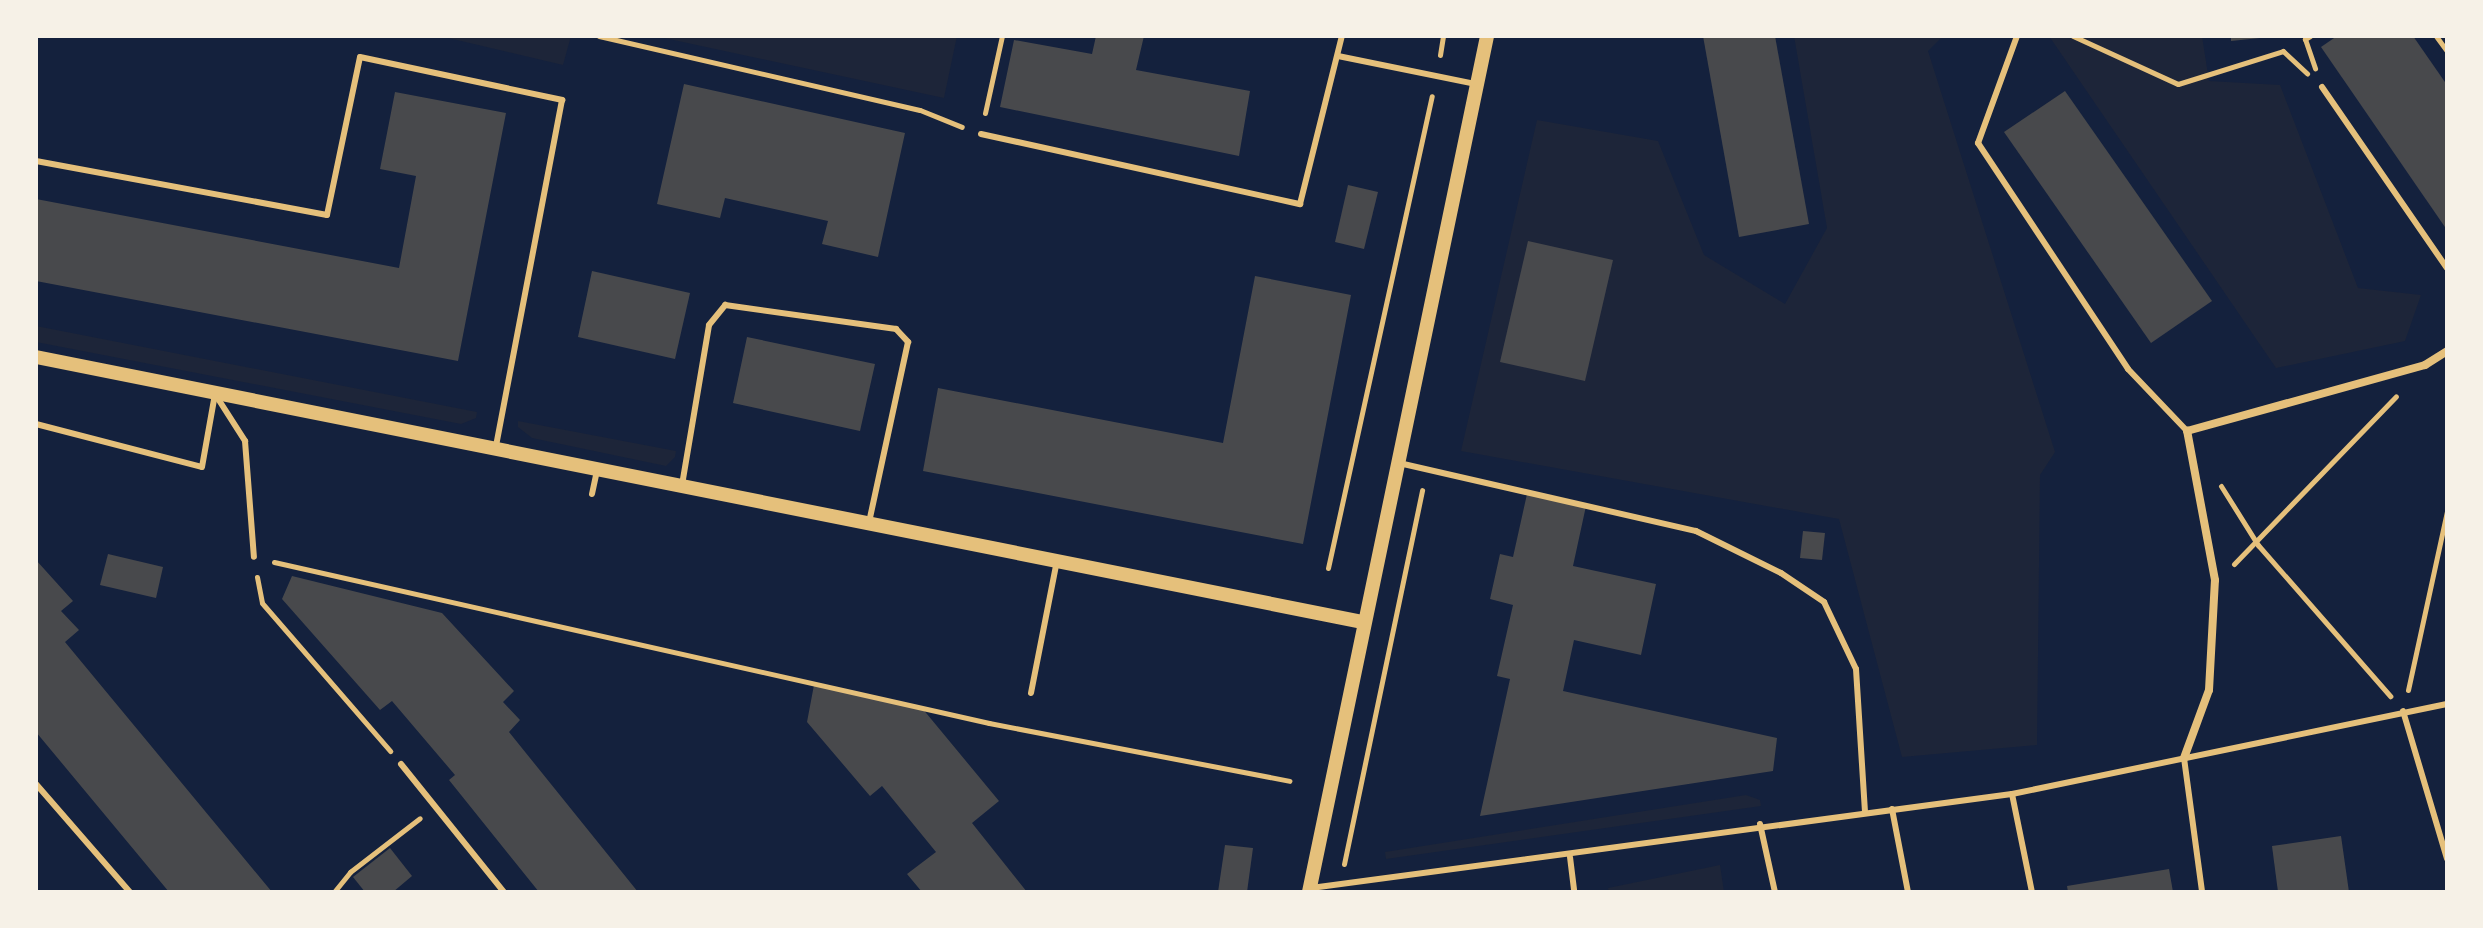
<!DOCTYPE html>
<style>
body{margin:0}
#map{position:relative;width:2483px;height:928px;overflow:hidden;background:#14213d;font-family:Overpass,sans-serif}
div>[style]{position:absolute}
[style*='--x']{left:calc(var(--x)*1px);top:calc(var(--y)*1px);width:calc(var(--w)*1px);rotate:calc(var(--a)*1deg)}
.green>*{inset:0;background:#1d2539}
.building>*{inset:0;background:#48494c}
.path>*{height:5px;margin:-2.5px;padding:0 2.5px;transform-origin:2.5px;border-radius:2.5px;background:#e5c07b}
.service>*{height:6px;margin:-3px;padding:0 3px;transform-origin:3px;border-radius:3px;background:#e5c07b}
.minor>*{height:8px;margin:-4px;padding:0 4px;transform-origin:4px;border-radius:4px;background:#e5c07b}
.tertiary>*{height:14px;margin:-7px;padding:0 7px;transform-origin:7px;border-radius:7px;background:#e5c07b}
span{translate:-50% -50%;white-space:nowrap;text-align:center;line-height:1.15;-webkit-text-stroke:7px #f6f1e7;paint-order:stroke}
.frame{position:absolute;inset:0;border:38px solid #f6f1e7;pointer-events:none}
</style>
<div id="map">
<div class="green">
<i style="clip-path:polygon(440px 36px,571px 36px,563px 65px)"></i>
<i style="clip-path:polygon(655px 36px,957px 36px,944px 98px)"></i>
<i style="clip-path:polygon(1794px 36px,1943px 36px,1928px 51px,2055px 452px,2040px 475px,2037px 745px,1902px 757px,1839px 519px,1461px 451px,1537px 120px,1658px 141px,1704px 255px,1785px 304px,1827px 228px)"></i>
<i style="clip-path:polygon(2049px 36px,2202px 36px,2209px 81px,2280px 85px,2358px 288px,2421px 295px,2405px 341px,2276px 368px)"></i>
<i style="clip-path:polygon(36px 326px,477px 412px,476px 418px,461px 424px,36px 342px)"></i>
<i style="clip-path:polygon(518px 421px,676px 451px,675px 457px,666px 466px,532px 438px,518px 427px)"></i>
<i style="clip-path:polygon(1746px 795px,1760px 800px,1761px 806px,1386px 859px,1385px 852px)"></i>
<i style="clip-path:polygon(1720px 865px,1724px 892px,1609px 892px,1608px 888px)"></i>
</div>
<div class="building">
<i style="clip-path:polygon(1096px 36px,1144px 36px,1136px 70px,1250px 91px,1239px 156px,1000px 107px,1014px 40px,1092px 54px)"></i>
<i style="clip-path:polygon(1703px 36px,1775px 36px,1809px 224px,1739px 237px)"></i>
<i style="clip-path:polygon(2231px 36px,2260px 36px,2260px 38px,2231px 41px)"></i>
<i style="clip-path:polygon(2337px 36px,2413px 36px,2447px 85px,2447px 230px,2321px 47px)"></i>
<i style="clip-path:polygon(684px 84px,905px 133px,878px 257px,822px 244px,828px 221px,725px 198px,720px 218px,657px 204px)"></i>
<i style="clip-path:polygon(2065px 91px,2212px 301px,2151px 343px,2004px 132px)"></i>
<i style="clip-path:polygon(395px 92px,506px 113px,458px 361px,36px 281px,36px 199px,399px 268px,416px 176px,380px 169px)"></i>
<i style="clip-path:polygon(1348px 185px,1378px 192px,1364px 249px,1335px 242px)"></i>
<i style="clip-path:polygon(1528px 241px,1613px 260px,1585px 381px,1500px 362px)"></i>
<i style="clip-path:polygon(592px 271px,690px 293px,675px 359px,578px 337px)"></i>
<i style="clip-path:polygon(1255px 276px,1351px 295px,1303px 544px,923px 471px,938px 388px,1223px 443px)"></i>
<i style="clip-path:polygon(747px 337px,875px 364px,860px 431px,733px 403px)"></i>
<i style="clip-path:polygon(1527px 494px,1586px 506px,1573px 566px,1656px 584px,1641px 655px,1574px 640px,1563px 691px,1777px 738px,1773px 771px,1480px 816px,1510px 679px,1497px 676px,1513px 605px,1490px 599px,1500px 554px,1513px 557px)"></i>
<i style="clip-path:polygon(1803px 531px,1825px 533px,1822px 560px,1800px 558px)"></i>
<i style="clip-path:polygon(108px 554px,163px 567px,156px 598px,100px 585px)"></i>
<i style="clip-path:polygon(36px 560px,73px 601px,61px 611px,79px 630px,65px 642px,272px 892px,169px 892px,36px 732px)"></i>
<i style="clip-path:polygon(292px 576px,442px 613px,514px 691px,503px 702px,520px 720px,509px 732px,638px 892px,539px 892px,449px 780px,455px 775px,392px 701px,380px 710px,282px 599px)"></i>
<i style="clip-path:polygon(814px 685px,922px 708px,999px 801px,972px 823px,1027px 892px,922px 892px,907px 874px,936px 852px,882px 786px,870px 796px,807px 722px)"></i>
<i style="clip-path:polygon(2341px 836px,2349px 892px,2278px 892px,2272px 846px)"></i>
<i style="clip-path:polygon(1225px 845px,1253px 848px,1247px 892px,1218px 892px)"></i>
<i style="clip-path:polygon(390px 848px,412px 876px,393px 892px,365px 892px,353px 877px)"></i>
<i style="clip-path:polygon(2169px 869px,2173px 892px,2068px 892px,2067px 886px)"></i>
</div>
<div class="path">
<i style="--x:599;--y:36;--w:329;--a:13"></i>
<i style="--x:920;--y:110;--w:45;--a:22"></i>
<i style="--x:2073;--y:36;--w:115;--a:24.6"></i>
<i style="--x:2178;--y:84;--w:110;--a:-17.4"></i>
<i style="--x:2283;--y:51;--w:33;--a:43"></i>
<i style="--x:2310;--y:36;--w:6;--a:149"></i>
<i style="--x:2305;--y:39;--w:31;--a:71"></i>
<i style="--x:2436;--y:36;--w:19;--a:54"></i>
<i style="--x:1440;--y:55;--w:19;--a:-81"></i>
<i style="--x:985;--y:113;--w:79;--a:-77.6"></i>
<i style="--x:2221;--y:486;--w:70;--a:57.9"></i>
<i style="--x:2258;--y:545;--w:201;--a:48.8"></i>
<i style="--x:274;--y:562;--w:733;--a:12.69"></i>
<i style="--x:989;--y:723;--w:306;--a:10.9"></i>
<i style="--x:2234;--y:564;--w:233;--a:-46"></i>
<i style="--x:1328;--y:568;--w:483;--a:-77.6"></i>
<i style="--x:257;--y:577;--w:26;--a:79"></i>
<i style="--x:262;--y:603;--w:196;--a:49.1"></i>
<i style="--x:2408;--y:690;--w:183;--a:-77.7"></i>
<i style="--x:1344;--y:864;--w:382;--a:-78.2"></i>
<i style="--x:334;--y:892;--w:26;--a:-51"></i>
<i style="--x:350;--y:872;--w:88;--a:-37.6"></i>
</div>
<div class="service">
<i style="--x:2017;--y:36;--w:114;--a:110"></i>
<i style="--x:1978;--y:143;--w:271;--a:56.4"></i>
<i style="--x:2128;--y:369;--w:86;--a:46.4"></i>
<i style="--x:1338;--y:56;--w:141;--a:11.5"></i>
<i style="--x:2322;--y:87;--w:220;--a:55.4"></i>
<i style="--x:981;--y:134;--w:327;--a:12.4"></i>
<i style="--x:1300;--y:204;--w:173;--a:-76"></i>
<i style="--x:36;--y:161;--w:296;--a:10.5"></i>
<i style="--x:327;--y:215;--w:161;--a:-78.2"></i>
<i style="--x:360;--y:57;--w:207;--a:12"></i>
<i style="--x:562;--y:100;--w:353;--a:100.8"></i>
<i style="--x:215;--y:394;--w:56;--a:57.4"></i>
<i style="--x:245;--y:441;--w:116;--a:85.6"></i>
<i style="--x:36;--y:424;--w:171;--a:14.5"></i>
<i style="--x:202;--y:467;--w:74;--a:-79.9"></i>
<i style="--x:1399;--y:463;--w:305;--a:12.9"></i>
<i style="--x:1696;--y:531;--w:95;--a:26.3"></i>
<i style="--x:1781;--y:573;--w:52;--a:34"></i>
<i style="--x:1824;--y:602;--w:74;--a:64.5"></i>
<i style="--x:1856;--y:669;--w:143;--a:86.4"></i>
<i style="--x:682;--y:485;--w:162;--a:-80.4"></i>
<i style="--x:709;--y:325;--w:26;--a:-51"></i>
<i style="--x:725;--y:305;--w:173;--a:8"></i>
<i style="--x:896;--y:329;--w:18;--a:47"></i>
<i style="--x:908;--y:342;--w:184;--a:102.2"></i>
<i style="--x:592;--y:494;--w:24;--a:-78"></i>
<i style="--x:1031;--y:693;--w:135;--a:-78.9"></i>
<i style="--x:2403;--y:711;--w:154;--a:73.4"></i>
<i style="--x:2184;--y:758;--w:135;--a:82.3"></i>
<i style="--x:401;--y:764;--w:164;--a:51.2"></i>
<i style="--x:36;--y:784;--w:143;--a:49"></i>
<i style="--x:2012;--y:794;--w:100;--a:78.5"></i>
<i style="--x:1892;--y:809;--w:85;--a:79.1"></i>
<i style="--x:1760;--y:824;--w:70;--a:77.6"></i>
<i style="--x:1570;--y:857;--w:35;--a:83"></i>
<i style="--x:1311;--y:888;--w:707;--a:-7.64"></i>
<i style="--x:2012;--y:794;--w:444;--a:-11.7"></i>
</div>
<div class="minor">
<i style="--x:2184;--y:758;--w:72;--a:-69.8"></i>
<i style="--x:2209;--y:690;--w:110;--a:-86.9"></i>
<i style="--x:2215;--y:580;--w:152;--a:-100.6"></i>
<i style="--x:2187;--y:431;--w:247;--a:-15.5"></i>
<i style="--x:2425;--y:365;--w:26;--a:-32"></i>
</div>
<div class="tertiary">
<i style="--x:36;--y:357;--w:1352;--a:11.3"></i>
<i style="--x:1309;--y:892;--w:874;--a:-78.25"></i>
</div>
<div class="frame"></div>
</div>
